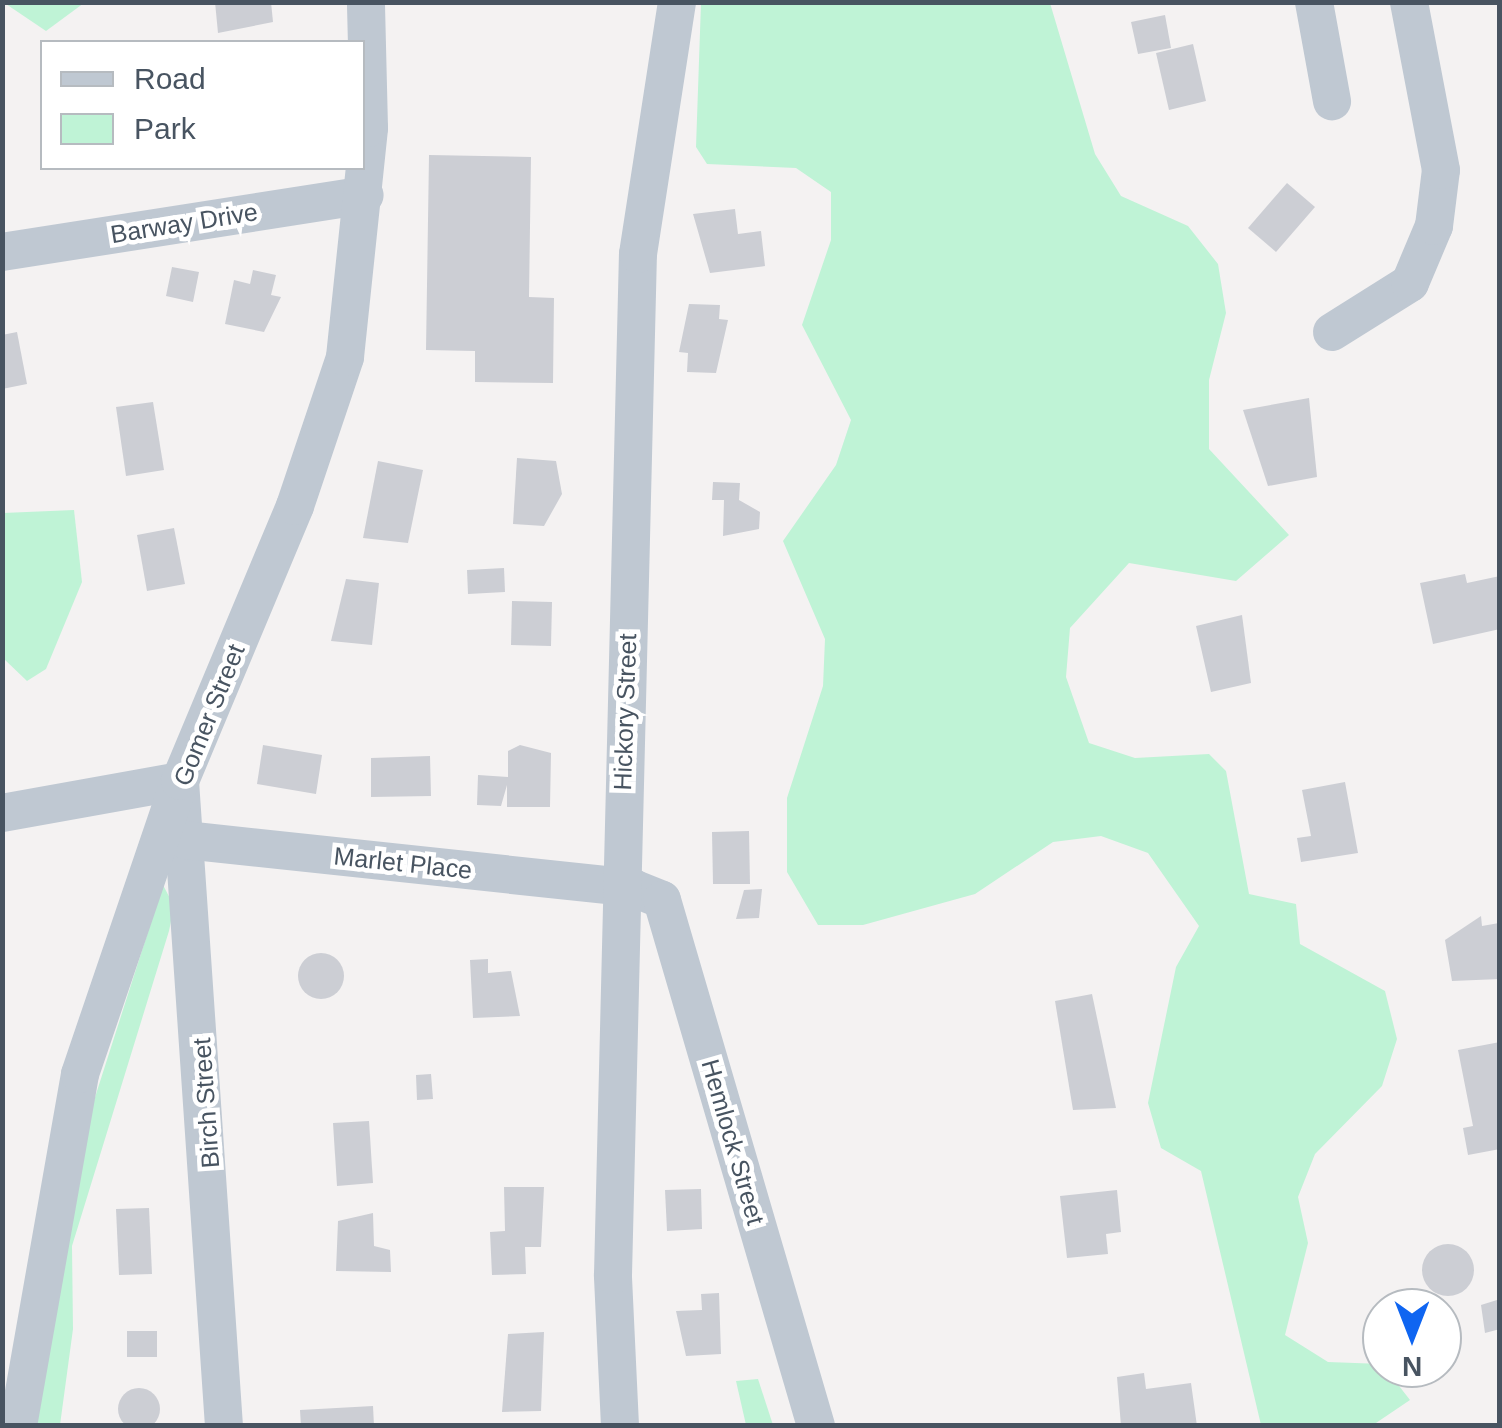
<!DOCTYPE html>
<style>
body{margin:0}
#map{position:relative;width:1502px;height:1428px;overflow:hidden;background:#f4f2f2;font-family:Arial,sans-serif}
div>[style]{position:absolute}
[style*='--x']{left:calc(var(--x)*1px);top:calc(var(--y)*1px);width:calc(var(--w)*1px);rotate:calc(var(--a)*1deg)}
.green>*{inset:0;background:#bff3d6}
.building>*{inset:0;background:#ccced4}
.round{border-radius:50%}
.minor>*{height:38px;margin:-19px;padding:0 19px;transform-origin:19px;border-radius:19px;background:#bfc8d2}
span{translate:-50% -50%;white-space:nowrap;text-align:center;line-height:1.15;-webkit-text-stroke:9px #fff;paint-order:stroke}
.street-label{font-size:25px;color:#485461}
.frame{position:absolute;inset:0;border:5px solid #485461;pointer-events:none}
.legend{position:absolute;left:40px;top:40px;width:325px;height:130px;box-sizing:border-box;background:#fff;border:2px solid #b6bbc0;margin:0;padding:12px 18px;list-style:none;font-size:30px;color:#485461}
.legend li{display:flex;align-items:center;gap:20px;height:50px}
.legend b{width:50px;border:2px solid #b6bbc0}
.north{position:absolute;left:1362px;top:1288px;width:100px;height:100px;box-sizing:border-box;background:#fff;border:2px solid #b6bbc0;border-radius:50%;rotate:180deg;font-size:28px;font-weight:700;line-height:40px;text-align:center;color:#485461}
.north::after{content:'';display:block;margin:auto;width:35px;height:45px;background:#0f65f1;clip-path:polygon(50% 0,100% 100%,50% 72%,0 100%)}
</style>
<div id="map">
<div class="green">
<i style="clip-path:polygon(3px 2px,84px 2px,84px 3px,46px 31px)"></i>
<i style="clip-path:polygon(701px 3px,1050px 3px,1095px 154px,1121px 196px,1188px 226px,1218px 264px,1226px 313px,1209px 380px,1209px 449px,1289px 535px,1236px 581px,1129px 563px,1070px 628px,1066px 677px,1089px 743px,1135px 758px,1209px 754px,1226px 771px,1249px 894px,1296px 904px,1300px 944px,1385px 991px,1397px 1039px,1382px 1086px,1315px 1154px,1298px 1197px,1308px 1243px,1285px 1335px,1328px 1362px,1382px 1364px,1410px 1400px,1373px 1425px,1261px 1425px,1201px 1171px,1161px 1148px,1148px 1103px,1176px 967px,1199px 926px,1148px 853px,1101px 836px,1053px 842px,975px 894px,863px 925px,818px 925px,787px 872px,787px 798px,823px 686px,825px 639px,783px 541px,836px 465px,851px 420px,802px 325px,831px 240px,831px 192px,796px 168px,707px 164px,696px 147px)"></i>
<i style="clip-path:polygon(74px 510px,82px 582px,46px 669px,27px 681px,3px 658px,3px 513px)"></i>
<i style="clip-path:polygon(163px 885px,174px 906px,169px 931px,72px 1246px,73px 1329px,60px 1425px,30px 1426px,64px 1194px)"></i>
<i style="clip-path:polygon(758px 1379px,773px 1425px,746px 1425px,736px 1381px)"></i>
</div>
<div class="building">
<i style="clip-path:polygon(215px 2px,271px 2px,273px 22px,218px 33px)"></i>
<i style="clip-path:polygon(1165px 15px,1171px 48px,1138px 54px,1131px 22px)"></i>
<i style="clip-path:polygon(1193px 44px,1206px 101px,1169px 110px,1156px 53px)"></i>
<i style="clip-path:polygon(429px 155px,531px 157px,529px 297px,554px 298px,553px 383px,475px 382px,475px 351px,426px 350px)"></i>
<i style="clip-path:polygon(1287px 183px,1315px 207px,1276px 252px,1248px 228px)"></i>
<i style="clip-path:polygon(735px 209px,738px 234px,761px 231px,765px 266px,710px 273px,693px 214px)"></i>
<i style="clip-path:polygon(172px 267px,199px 272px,193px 302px,166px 296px)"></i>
<i style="clip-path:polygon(253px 270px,276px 275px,271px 295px,281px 297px,264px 332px,225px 324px,234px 280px,250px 284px)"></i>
<i style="clip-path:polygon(689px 304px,720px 305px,719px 319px,728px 320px,716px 373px,687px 372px,688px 353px,679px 352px)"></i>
<i style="clip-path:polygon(17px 332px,27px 384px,2px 389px,2px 335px)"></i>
<i style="clip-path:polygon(1309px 398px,1317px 477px,1268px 486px,1243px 410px)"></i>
<i style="clip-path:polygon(153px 402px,164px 470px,126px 476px,116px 407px)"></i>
<i style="clip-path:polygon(517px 458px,556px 461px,562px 494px,544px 526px,513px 524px)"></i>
<i style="clip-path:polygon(378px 461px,423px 470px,408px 543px,363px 538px)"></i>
<i style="clip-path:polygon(713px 482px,740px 483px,739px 500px,760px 512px,759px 529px,723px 536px,724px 500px,712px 500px)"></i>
<i style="clip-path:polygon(174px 528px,185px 584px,147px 591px,137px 535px)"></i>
<i style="clip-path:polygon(504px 568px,505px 592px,468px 594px,467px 570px)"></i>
<i style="clip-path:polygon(1465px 574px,1467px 583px,1500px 576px,1500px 629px,1433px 644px,1420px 583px)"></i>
<i style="clip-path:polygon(346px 579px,379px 583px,372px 645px,331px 641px)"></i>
<i style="clip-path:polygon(512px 601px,552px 602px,551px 646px,511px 645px)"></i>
<i style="clip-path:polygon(1242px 615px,1251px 683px,1211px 692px,1196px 626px)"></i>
<i style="clip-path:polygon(263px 745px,322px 755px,316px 794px,257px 784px)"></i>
<i style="clip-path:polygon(520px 745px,551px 753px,550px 807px,507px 807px,507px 785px,501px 806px,477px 805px,478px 775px,508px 777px,508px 751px)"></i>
<i style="clip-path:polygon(430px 756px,431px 796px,371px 797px,371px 758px)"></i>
<i style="clip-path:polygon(1345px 782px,1358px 853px,1301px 862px,1297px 838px,1311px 836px,1302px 790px)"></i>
<i style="clip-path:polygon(749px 831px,750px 884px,713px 884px,712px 832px)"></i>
<i style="clip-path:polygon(762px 889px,759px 918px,736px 919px,744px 890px)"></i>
<i style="clip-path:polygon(1481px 916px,1482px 926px,1499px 923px,1500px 979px,1452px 981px,1445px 940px)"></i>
<i class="round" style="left:298px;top:953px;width:46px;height:46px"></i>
<i style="clip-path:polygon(488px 959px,488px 973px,511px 971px,520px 1016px,473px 1018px,470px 960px)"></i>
<i style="clip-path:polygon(1092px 994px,1116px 1108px,1073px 1110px,1055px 1001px)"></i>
<i style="clip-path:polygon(1500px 1042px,1500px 1149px,1468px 1155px,1463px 1128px,1473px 1126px,1458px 1050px)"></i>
<i style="clip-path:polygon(431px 1074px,433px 1099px,417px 1100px,416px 1075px)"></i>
<i style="clip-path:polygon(369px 1121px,373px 1183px,337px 1186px,333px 1123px)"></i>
<i style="clip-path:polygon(504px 1187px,544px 1187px,541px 1247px,525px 1247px,526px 1274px,492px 1275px,490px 1232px,505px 1231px)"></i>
<i style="clip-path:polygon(701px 1189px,702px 1229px,667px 1231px,665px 1190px)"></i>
<i style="clip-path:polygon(1117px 1190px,1121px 1232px,1106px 1234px,1108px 1254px,1067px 1258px,1060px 1196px)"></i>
<i style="clip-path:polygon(149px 1208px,152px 1274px,119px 1275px,116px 1209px)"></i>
<i style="clip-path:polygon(373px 1213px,374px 1246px,390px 1250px,391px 1272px,336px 1271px,338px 1221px)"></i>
<i class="round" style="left:1422px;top:1244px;width:52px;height:52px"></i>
<i style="clip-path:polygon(719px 1293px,721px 1354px,686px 1356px,676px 1311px,702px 1310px,701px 1294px)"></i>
<i style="clip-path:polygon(1497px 1300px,1500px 1329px,1485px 1333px,1481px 1305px)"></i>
<i style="clip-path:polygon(127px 1331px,157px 1331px,157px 1357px,127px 1357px)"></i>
<i style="clip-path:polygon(544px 1332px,541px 1411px,502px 1412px,508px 1334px)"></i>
<i style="clip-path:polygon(1144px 1373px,1146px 1389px,1191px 1383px,1197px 1426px,1121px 1426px,1117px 1377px)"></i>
<i class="round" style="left:118px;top:1388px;width:42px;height:42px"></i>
<i style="clip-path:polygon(373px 1406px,374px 1426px,301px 1426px,300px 1410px)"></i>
</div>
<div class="minor">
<i style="--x:1314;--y:2;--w:101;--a:79.7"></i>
<i style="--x:2;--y:252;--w:367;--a:-8.9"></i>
<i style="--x:1332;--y:332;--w:92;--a:-32.1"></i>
<i style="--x:1410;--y:283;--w:62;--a:-67.2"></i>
<i style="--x:1434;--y:226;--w:56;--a:-82.9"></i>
<i style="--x:1441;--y:170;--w:171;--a:-100.8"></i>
<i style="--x:2;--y:813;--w:181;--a:-10.2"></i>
<i style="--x:180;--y:781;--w:646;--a:86.1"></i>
<i style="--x:185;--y:840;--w:451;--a:6.1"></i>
<i style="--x:633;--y:888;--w:31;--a:22"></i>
<i style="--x:662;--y:900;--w:548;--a:73.68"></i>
<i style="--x:18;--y:1426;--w:357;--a:-80"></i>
<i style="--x:80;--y:1074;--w:310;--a:-71.2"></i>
<i style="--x:180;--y:781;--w:298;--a:-67.3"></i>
<i style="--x:295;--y:506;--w:157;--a:-71.4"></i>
<i style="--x:345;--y:357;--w:230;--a:-84"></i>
<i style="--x:369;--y:128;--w:126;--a:-91.4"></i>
<i style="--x:620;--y:1426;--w:151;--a:-92.7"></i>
<i style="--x:613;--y:1275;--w:1021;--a:-88.6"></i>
<i style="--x:638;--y:254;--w:255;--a:-81.2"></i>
</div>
<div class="street-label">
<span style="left:184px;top:223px;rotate:-9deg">Barway Drive</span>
<span style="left:625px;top:712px;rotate:-88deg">Hickory Street</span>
<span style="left:209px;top:715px;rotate:-68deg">Gomer Street</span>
<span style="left:403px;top:863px;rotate:6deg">Marlet Place</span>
<span style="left:206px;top:1103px;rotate:-94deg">Birch Street</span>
<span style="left:733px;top:1142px;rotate:74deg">Hemlock Street</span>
</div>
<div class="frame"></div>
<ul class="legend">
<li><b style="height:12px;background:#bfc8d2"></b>Road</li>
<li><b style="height:28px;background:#bff3d6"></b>Park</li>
</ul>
<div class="north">N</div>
</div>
